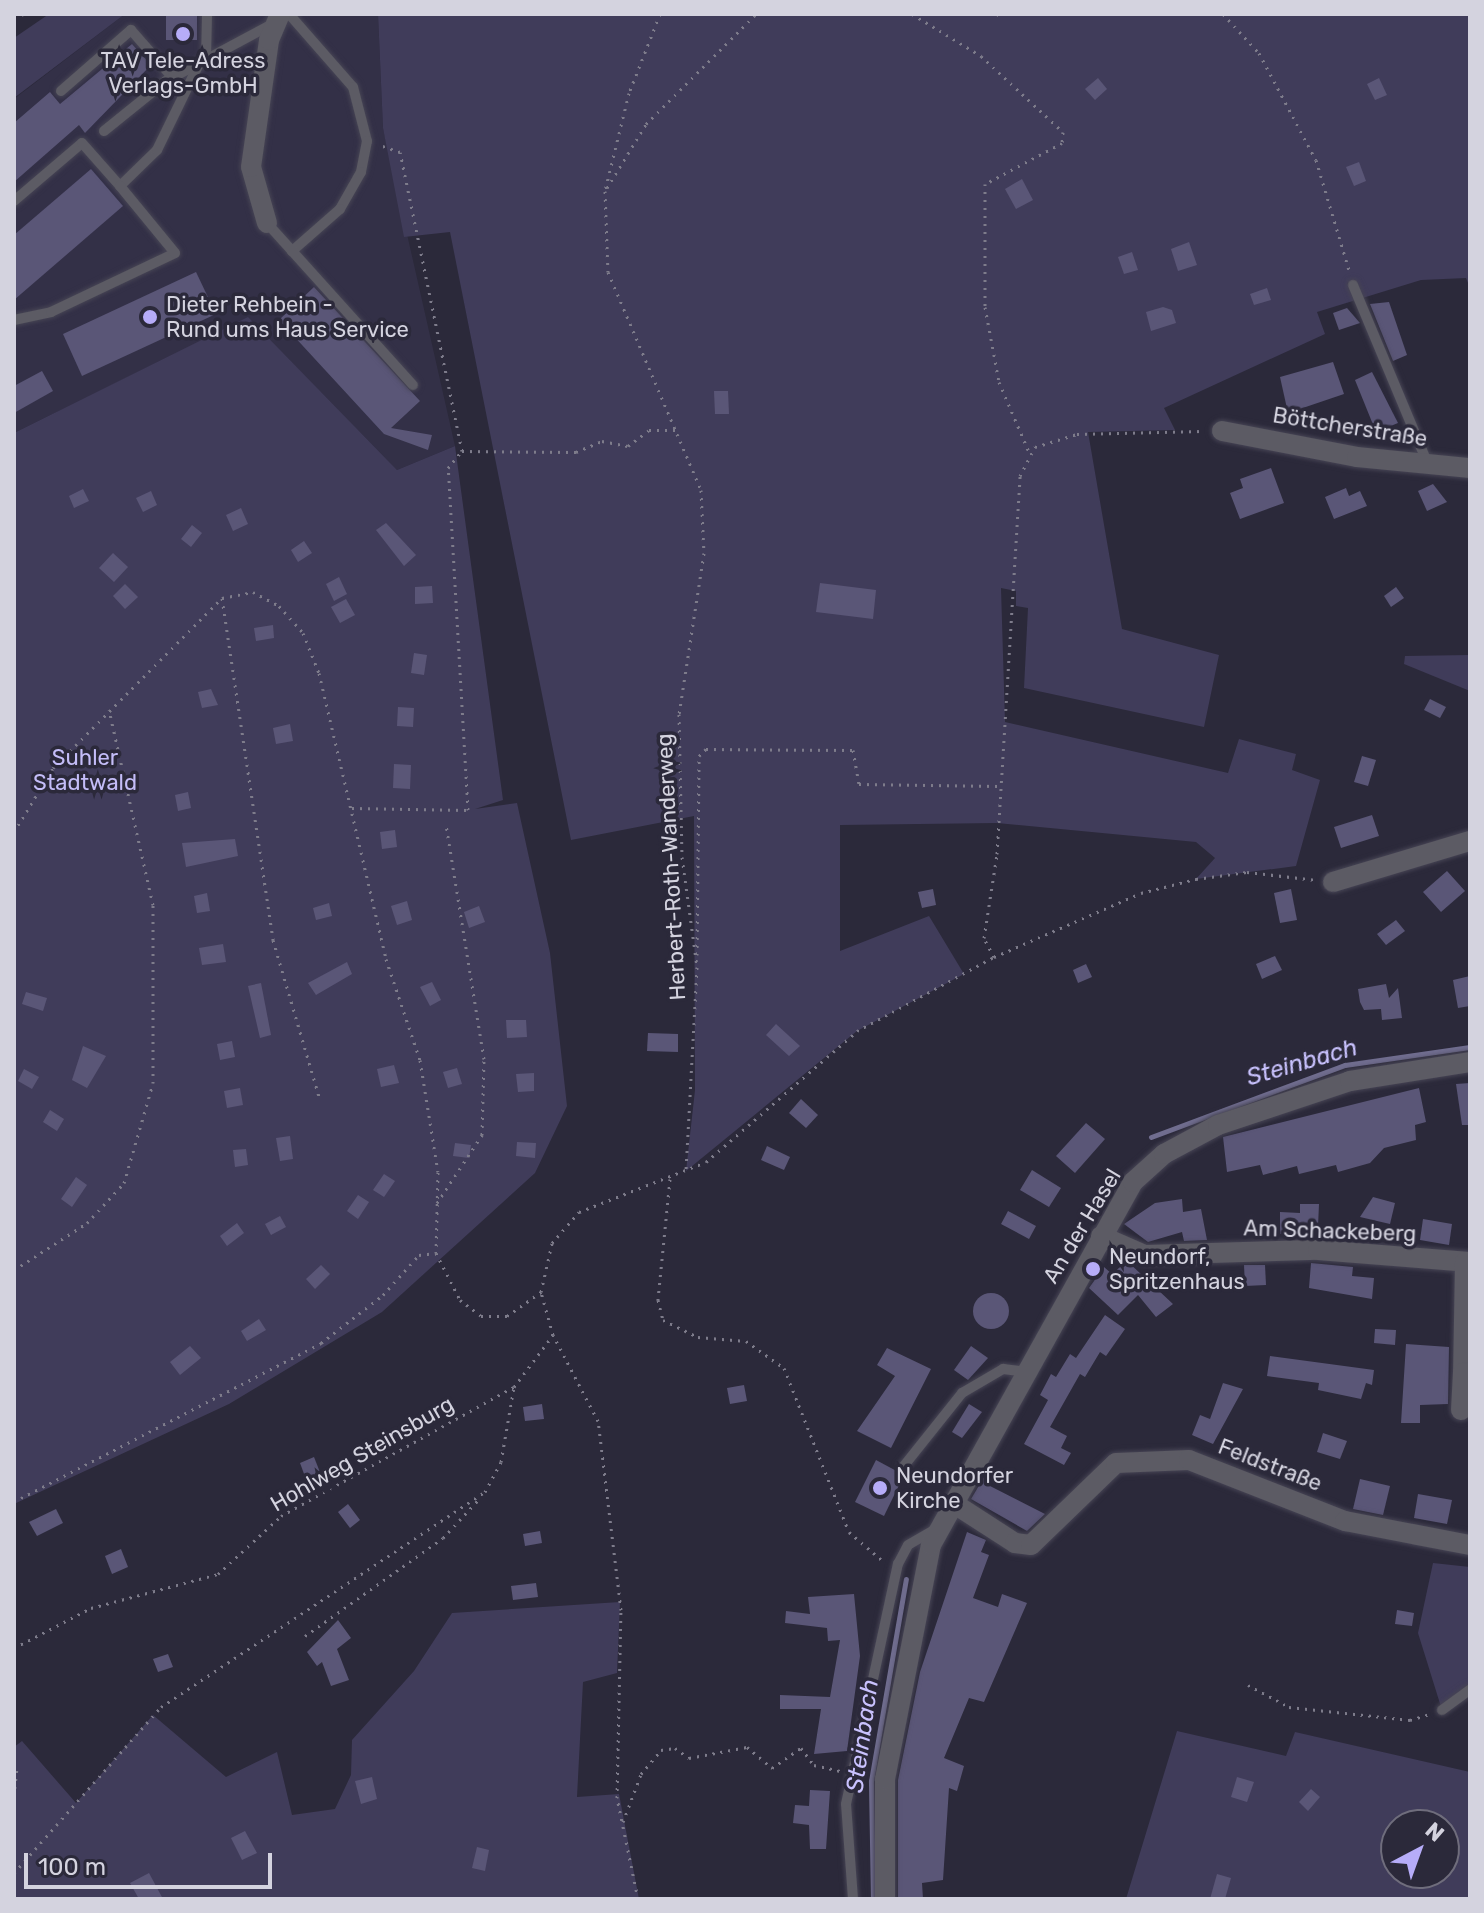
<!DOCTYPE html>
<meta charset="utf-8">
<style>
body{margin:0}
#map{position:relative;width:1484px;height:1913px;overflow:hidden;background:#2b293a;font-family:Rubik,sans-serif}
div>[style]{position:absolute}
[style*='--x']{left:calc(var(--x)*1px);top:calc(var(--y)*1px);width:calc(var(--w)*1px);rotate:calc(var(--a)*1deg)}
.built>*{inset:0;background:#333047}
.green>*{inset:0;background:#403c5a}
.stream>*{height:5px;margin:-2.5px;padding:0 2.5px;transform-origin:2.5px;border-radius:2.5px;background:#706d8f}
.building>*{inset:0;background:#5a5677}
.round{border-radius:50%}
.path>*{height:3px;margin-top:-1.5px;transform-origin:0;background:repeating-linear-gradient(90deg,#7e7c8b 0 2px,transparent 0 8px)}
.roads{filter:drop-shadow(0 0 2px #464454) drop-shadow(0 0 2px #464454)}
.lane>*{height:10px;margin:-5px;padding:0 5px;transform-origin:5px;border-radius:5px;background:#5c5b64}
.street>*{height:20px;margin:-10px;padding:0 10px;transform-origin:10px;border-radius:10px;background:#5c5b64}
.dots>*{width:22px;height:22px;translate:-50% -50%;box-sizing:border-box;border:4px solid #2b293a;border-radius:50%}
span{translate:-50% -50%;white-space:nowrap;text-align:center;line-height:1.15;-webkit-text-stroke:7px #2b293a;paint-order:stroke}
.poi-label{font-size:22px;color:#d4d3df}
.left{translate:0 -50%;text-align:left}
.street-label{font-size:22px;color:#d4d3df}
.park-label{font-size:22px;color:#c4bdf8}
.water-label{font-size:24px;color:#c9c2fe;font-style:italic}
.frame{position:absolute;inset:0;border:16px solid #d4d3df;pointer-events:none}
.north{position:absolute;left:1380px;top:1809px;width:80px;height:80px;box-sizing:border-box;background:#2b293a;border:2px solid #6f6d7c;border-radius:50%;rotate:41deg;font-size:22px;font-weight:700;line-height:32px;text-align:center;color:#d4d3df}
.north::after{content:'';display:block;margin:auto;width:28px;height:36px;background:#b6acf8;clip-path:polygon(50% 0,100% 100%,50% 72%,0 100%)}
.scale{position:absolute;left:24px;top:1853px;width:248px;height:36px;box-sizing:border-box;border:4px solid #d4d3df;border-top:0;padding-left:10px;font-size:24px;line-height:28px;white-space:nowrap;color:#d4d3df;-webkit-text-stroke:6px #2b293a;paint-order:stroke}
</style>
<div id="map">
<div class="built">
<i style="clip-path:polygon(125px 14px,378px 14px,383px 128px,455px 446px,397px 470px,248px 318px,14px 433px,14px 99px)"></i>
</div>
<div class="green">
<i style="clip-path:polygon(49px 14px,125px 14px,14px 98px,14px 38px)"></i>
<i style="clip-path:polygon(378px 14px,1470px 14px,1470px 288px,1466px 278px,1421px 280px,1317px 312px,1325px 334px,1164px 408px,1175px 430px,1088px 432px,1122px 629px,1219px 655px,1204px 727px,1024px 688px,1028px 608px,1016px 606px,1016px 591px,1001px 588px,1005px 722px,1228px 773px,1239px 739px,1296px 754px,1292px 770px,1320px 780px,1296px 866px,1196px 879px,1215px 858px,1196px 842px,997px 823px,840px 825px,840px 951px,929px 916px,964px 974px,857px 1031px,686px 1171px,695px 1090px,694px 816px,571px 840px,450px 232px,404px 237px,383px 128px)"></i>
<i style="clip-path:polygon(248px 317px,397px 470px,455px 446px,503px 800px,475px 809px,517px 803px,550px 953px,567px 1106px,535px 1173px,382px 1312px,229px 1404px,14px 1504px,14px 433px)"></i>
<i style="clip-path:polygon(1470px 655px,1470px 691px,1404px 664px,1405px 656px)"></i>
<i style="clip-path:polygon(1433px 1563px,1470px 1567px,1470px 1690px,1442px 1710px,1418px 1633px)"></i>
<i style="clip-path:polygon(620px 1602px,617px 1673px,583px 1682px,577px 1797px,619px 1794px,639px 1899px,14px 1899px,14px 1747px,22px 1741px,76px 1803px,153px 1715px,226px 1777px,277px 1752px,292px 1815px,335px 1809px,351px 1775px,352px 1740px,414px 1671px,452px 1613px)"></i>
<i style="clip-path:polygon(evenodd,1177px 1731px,1286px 1756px,1295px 1732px,1470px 1772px,1470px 1899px,1126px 1899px,1177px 1731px,1396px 1825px,1444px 1825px,1444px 1873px,1396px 1873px,1396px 1825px)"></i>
</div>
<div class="stream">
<i style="--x:1151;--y:1137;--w:207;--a:-20.4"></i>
<i style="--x:1345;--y:1065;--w:126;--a:-8.2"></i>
<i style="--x:873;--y:1899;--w:118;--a:-91"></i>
<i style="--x:871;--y:1781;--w:205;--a:-80.2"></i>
</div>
<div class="building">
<i style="clip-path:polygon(166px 14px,197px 14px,197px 40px,166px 40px)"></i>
<i style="clip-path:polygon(132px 44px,151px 65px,85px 133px,79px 125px,14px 182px,14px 123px,50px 92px,60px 104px)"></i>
<i style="clip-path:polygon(1098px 78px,1107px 89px,1095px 100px,1085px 89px)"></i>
<i style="clip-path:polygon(1379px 78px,1387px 95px,1375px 100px,1367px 84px)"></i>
<i style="clip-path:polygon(1359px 162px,1366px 181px,1354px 186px,1346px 167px)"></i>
<i style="clip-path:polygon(91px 169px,123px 206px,14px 300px,14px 235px)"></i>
<i style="clip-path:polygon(1022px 179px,1033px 200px,1016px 209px,1005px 189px)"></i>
<i style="clip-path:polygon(1189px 242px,1197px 265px,1178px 271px,1171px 249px)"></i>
<i style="clip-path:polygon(1132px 252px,1138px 270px,1124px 274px,1118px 257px)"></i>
<i style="clip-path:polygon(196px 272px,216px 314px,82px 376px,63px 334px)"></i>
<i style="clip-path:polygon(314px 287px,420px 401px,391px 428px,432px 435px,428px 450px,384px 434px,279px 320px)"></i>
<i style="clip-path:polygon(1267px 288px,1271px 300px,1254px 305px,1250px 294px)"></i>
<i style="clip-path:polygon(1389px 302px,1407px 355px,1393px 361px,1370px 304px)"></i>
<i style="clip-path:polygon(1163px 307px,1172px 310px,1176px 323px,1151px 331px,1146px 312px)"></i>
<i style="clip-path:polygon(1347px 308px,1360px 323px,1339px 330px,1333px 313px)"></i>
<i style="clip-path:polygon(1333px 362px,1344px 394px,1288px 413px,1280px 377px)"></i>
<i style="clip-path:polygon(42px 371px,53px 391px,14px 413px,14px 386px)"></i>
<i style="clip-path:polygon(1372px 372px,1398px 423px,1376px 432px,1355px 380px)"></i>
<i style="clip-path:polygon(714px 391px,728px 391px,729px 414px,715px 414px)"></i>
<i style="clip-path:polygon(1271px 468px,1284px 503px,1240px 519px,1230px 493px,1243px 488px,1240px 479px)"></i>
<i style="clip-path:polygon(1433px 484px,1447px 502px,1427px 511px,1418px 491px)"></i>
<i style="clip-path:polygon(1346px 488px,1349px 496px,1360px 491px,1367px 506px,1334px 519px,1325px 497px)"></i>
<i style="clip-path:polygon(83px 489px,89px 501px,74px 508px,69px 496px)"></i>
<i style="clip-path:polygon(151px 491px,157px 505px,143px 512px,136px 498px)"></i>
<i style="clip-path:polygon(241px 508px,248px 524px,233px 531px,226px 515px)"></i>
<i style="clip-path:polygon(386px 523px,416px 555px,404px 566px,376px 530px)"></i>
<i style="clip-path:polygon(192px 525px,202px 533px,191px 547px,181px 539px)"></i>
<i style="clip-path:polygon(304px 541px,312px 553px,298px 562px,291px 550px)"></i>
<i style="clip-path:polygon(113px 553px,128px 567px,114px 582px,99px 568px)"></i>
<i style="clip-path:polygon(339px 577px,347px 594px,334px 601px,326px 584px)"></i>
<i style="clip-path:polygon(820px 583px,876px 590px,873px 619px,816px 612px)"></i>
<i style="clip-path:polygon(125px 584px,138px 597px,125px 609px,113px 596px)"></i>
<i style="clip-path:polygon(432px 586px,433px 603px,415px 604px,415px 587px)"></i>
<i style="clip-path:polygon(1396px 587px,1404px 598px,1391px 607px,1384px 596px)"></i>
<i style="clip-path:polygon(346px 599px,355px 615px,340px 623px,331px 607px)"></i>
<i style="clip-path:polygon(273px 625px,274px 638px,256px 641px,254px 628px)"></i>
<i style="clip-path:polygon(414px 653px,427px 655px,424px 675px,411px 673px)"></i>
<i style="clip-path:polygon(211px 689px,218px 705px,202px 708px,198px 692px)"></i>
<i style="clip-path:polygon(1430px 699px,1446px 707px,1440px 718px,1424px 710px)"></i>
<i style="clip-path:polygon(398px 707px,414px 708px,413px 727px,397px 726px)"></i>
<i style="clip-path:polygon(290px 724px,293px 741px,276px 744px,273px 728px)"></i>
<i style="clip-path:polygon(1362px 756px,1376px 760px,1368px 786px,1354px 782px)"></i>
<i style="clip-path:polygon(394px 764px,411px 765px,410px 789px,393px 788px)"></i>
<i style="clip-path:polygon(188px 792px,191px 808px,178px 811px,175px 795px)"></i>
<i style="clip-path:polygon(1372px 815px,1379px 836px,1341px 848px,1334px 827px)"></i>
<i style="clip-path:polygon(395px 830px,397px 847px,382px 849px,380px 832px)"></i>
<i style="clip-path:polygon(235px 839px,238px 856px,186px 867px,182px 843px)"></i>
<i style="clip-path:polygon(1447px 871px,1465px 891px,1441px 912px,1423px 892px)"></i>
<i style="clip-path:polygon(933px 889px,936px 905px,922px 908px,918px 892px)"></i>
<i style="clip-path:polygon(1291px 889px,1297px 920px,1280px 923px,1274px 893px)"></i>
<i style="clip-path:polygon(207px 893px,210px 911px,197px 913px,194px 896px)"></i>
<i style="clip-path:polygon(407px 901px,412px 920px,397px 925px,391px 906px)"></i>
<i style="clip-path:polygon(329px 903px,332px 916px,316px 920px,313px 908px)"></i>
<i style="clip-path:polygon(479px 906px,485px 922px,469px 928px,464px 912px)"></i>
<i style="clip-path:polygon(1396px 920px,1405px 931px,1386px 945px,1377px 934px)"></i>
<i style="clip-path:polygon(223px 944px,226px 962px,202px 965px,199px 948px)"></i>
<i style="clip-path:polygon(1275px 956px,1282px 970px,1262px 979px,1256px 964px)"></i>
<i style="clip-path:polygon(347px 962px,352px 974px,316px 995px,308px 983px)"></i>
<i style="clip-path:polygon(1086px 964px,1092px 977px,1078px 983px,1073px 970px)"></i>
<i style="clip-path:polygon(1470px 976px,1470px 1006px,1458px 1008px,1453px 980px)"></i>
<i style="clip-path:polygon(432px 982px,441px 1000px,430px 1006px,420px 987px)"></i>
<i style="clip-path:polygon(261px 983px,271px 1035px,260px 1038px,248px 986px)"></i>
<i style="clip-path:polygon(1386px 984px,1389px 998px,1398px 988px,1402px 1018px,1382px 1020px,1381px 1009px,1364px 1010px,1360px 1002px,1358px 989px)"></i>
<i style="clip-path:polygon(26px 992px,47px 998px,43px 1011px,22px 1004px)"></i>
<i style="clip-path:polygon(506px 1020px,526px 1020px,527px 1037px,507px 1038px)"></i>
<i style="clip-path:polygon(776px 1024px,800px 1046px,789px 1056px,766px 1035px)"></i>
<i style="clip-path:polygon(648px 1033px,678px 1034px,678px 1052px,647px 1051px)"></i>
<i style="clip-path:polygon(232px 1041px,235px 1057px,220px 1060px,217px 1044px)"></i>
<i style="clip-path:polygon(83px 1046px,106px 1056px,87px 1088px,72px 1080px)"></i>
<i style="clip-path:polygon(394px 1065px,399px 1083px,381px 1087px,377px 1069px)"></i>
<i style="clip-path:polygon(457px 1068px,462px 1084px,448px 1088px,443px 1072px)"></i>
<i style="clip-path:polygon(24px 1069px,39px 1077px,32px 1089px,18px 1081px)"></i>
<i style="clip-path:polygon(534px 1073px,534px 1091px,518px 1092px,516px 1074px)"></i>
<i style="clip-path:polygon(1470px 1083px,1470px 1125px,1462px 1125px,1456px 1084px)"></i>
<i style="clip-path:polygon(240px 1088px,243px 1105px,227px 1108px,224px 1091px)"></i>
<i style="clip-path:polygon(1419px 1088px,1426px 1122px,1415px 1125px,1416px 1140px,1384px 1148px,1370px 1163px,1338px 1172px,1336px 1165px,1299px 1174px,1297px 1166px,1263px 1175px,1260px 1165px,1227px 1172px,1223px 1137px)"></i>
<i style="clip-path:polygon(801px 1099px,818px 1115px,806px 1128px,789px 1113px)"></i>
<i style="clip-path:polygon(50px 1110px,64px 1119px,57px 1131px,43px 1122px)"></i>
<i style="clip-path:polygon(1086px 1123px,1105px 1139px,1075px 1173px,1056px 1156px)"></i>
<i style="clip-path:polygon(290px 1136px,293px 1159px,280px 1161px,276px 1138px)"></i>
<i style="clip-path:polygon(517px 1142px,536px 1143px,535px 1158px,516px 1156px)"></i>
<i style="clip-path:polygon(455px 1143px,471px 1145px,469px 1158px,453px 1156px)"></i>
<i style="clip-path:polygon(767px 1146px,790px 1157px,784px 1170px,761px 1160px)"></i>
<i style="clip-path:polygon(246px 1149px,248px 1165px,235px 1167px,233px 1150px)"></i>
<i style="clip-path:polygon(1032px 1170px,1061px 1188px,1049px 1207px,1020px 1190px)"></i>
<i style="clip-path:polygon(384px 1174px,395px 1181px,384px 1197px,373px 1190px)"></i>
<i style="clip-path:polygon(76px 1177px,87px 1185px,72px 1207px,61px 1199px)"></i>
<i style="clip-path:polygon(358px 1195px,369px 1202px,358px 1219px,347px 1211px)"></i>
<i style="clip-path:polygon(1373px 1197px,1395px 1203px,1390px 1224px,1360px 1217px)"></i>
<i style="clip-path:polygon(1182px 1199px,1183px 1212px,1201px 1209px,1207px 1240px,1184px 1241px,1182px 1232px,1148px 1242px,1124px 1224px,1155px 1203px)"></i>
<i style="clip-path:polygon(1300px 1204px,1319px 1204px,1318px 1227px,1280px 1234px,1280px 1212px,1300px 1213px)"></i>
<i style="clip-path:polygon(1008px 1211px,1036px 1226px,1029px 1239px,1001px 1224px)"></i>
<i style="clip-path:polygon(280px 1216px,286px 1227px,271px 1235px,265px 1224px)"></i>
<i style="clip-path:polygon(1423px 1219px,1452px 1224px,1449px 1245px,1420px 1240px)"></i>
<i style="clip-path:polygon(237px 1223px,244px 1233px,227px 1246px,220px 1236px)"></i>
<i style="clip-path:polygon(1127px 1261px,1173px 1304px,1156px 1317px,1138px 1295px,1118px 1315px,1089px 1288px,1104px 1267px,1112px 1274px)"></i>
<i style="clip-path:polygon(1311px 1263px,1353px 1267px,1352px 1276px,1374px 1278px,1372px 1299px,1309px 1288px)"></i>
<i style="clip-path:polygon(321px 1265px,330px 1274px,315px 1289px,306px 1279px)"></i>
<i style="clip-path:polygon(1244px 1265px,1265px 1265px,1266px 1285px,1245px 1286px)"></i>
<i class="round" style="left:973px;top:1293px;width:36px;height:36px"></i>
<i style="clip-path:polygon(1105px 1315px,1125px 1329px,1106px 1356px,1100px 1352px,1085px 1377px,1080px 1374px,1050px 1427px,1067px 1436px,1061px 1448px,1071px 1453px,1064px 1465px,1024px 1444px,1048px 1400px,1040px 1395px,1051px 1374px,1056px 1377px,1070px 1354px,1076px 1358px)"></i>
<i style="clip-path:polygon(259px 1319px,266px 1330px,247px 1341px,241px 1331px)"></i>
<i style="clip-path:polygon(1375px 1329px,1396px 1330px,1395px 1345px,1374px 1343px)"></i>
<i style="clip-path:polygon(1406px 1344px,1449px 1347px,1448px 1404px,1420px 1405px,1420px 1423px,1401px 1423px)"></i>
<i style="clip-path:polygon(190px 1346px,201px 1358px,180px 1375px,170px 1362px)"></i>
<i style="clip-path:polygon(971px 1346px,988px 1358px,968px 1380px,954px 1370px)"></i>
<i style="clip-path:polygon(887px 1348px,931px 1369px,891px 1448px,857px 1431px,895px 1376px,877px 1365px)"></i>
<i style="clip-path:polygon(1270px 1356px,1374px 1370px,1372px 1385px,1366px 1383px,1361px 1399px,1318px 1390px,1319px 1383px,1267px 1376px)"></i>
<i style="clip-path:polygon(1223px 1383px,1243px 1389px,1213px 1444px,1192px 1435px,1200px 1415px,1210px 1419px)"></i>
<i style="clip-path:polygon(744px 1385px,747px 1401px,730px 1404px,727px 1388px)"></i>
<i style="clip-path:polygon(542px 1404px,544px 1419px,525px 1421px,523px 1407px)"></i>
<i style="clip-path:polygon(969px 1404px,982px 1412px,962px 1438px,952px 1432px)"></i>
<i style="clip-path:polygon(1323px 1433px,1347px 1441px,1340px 1459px,1317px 1452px)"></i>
<i style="clip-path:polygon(314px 1457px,325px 1485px,310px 1490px,300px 1463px)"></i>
<i style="clip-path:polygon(876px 1460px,904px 1475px,884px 1516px,855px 1502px)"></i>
<i style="clip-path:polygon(990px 1467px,998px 1472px,990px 1486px,1045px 1514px,1027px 1531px,971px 1499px)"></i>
<i style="clip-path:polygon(1360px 1479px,1390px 1486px,1383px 1515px,1353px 1509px)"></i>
<i style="clip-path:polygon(1418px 1494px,1452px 1500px,1447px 1524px,1414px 1518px)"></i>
<i style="clip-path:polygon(348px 1504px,360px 1520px,350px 1528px,338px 1512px)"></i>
<i style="clip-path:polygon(56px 1509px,63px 1523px,37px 1536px,29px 1522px)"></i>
<i style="clip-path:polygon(540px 1531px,542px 1543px,525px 1546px,523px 1534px)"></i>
<i style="clip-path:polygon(967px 1532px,986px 1540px,981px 1552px,989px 1555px,973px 1598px,998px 1607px,1002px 1594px,1027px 1603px,984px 1702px,969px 1698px,944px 1758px,964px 1766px,957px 1791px,949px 1788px,943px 1880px,922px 1883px,923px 1899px,898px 1899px,898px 1780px,920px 1672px)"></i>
<i style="clip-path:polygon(121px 1549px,128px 1567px,112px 1574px,105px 1556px)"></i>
<i style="clip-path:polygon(536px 1583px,538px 1597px,513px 1600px,511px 1586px)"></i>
<i style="clip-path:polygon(854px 1594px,860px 1656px,847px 1751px,814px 1754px,821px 1709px,780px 1709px,780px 1695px,830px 1697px,840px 1640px,828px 1641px,827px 1628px,785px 1623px,786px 1611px,810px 1614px,808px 1597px)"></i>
<i style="clip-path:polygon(1397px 1610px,1414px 1613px,1412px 1626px,1395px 1624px)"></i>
<i style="clip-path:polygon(338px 1620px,351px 1638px,337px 1649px,349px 1680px,331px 1686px,322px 1662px,317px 1666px,307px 1652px)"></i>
<i style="clip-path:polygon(168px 1654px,173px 1667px,158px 1672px,153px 1659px)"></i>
<i style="clip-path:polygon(372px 1777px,377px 1799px,361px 1804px,355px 1781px)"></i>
<i style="clip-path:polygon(1237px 1777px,1254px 1782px,1247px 1802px,1231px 1797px)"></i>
<i style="clip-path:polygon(1311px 1789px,1320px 1797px,1308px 1811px,1299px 1802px)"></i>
<i style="clip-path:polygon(810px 1790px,830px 1791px,826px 1849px,810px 1849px,809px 1825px,793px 1823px,795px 1805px,809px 1806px)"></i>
<i style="clip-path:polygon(245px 1831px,257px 1853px,242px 1860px,231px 1838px)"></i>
<i style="clip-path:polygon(477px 1847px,489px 1850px,485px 1871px,472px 1868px)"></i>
<i style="clip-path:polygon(149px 1873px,163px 1899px,139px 1899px,130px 1883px)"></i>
<i style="clip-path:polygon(1217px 1874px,1231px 1878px,1225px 1899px,1210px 1899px)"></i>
</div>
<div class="path">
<i style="--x:660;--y:14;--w:85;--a:111.4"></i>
<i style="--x:629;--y:93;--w:101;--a:103.8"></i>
<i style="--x:605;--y:191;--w:81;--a:87.9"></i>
<i style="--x:608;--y:272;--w:237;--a:66.9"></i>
<i style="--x:701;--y:490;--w:63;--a:87.3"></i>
<i style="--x:704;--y:553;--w:163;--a:98.8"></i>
<i style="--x:679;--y:714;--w:143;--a:88.8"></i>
<i style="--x:682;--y:857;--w:111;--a:82.2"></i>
<i style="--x:697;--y:967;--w:204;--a:93.1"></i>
<i style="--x:912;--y:14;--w:81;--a:31.3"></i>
<i style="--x:981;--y:56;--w:112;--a:42.8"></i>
<i style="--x:1063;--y:132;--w:11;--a:95"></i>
<i style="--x:1062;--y:143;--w:87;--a:152"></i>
<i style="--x:985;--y:184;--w:123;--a:90"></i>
<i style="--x:985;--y:307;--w:76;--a:79.4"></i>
<i style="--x:999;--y:382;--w:76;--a:66.8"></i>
<i style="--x:997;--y:14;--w:4;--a:34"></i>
<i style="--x:1223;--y:14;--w:53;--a:47.3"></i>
<i style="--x:1259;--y:53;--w:121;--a:62"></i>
<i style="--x:1316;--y:160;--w:118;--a:73.3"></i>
<i style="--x:14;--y:17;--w:10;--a:-17"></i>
<i style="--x:607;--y:188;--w:75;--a:-58.6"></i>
<i style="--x:646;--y:124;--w:156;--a:-45"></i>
<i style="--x:462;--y:451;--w:114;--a:0.5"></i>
<i style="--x:576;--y:452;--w:28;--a:-23"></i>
<i style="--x:602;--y:441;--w:26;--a:11"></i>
<i style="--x:628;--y:446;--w:26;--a:-37"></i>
<i style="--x:649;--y:430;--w:27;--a:0"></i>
<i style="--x:222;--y:598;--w:346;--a:81.5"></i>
<i style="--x:273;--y:940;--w:167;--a:73.6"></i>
<i style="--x:352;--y:808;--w:116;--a:1"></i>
<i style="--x:468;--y:810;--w:343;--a:-93.3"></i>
<i style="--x:448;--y:468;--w:22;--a:-51"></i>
<i style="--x:462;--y:451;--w:305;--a:-101.7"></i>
<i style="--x:400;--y:152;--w:21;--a:-161"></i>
<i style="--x:14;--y:832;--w:75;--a:-58.6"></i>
<i style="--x:53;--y:768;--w:240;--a:-45.2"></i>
<i style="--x:222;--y:598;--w:32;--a:-11"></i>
<i style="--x:253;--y:592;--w:30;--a:28"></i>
<i style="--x:279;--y:606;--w:36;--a:48"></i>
<i style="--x:303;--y:633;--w:43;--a:68.2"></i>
<i style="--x:319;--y:673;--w:294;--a:76.8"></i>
<i style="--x:386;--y:959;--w:107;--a:71.4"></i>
<i style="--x:420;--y:1060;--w:113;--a:80.9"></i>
<i style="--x:438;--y:1172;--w:81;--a:91.4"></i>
<i style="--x:436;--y:1253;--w:53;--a:62.9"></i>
<i style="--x:460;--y:1300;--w:26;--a:37"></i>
<i style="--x:481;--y:1316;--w:26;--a:0"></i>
<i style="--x:507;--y:1316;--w:42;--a:-35.2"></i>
<i style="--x:697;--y:955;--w:199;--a:-89.4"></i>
<i style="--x:699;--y:756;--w:10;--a:-45"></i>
<i style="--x:706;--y:749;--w:147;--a:0.4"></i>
<i style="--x:853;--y:750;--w:35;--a:80"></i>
<i style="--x:859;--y:784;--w:140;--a:0.8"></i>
<i style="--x:994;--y:957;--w:21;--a:-118"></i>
<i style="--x:984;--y:938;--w:85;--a:-81.2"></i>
<i style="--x:997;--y:854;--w:379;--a:-86.5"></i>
<i style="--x:1020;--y:476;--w:33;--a:-63"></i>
<i style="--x:1035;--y:447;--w:44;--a:-17.2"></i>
<i style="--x:1077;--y:434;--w:126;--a:-1.4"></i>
<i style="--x:670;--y:1179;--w:122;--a:95.7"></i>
<i style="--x:658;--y:1300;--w:21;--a:76"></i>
<i style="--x:663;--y:1320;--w:39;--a:26"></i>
<i style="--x:698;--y:1337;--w:48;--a:4.8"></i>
<i style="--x:746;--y:1341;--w:47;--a:35.4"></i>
<i style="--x:784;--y:1368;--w:176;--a:68.4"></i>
<i style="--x:849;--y:1532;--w:46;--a:40.6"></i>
<i style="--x:437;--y:1203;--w:82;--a:-56.5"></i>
<i style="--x:482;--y:1135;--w:76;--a:-88.5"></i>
<i style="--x:484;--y:1059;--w:237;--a:-99.2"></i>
<i style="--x:14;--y:1270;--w:87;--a:-32.8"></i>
<i style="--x:87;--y:1223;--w:54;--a:-47.2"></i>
<i style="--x:124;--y:1183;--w:104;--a:-73.8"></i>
<i style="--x:153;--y:1083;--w:178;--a:-90"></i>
<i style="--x:153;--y:905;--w:200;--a:-102.7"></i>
<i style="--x:21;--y:1498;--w:338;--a:-27.3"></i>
<i style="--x:321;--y:1343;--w:78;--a:-37.7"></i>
<i style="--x:383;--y:1295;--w:54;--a:-48"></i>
<i style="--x:419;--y:1255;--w:17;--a:-7"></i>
<i style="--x:305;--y:1636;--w:169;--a:-35.4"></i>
<i style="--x:443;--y:1538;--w:54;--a:-47.2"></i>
<i style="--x:14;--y:1648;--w:87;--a:-27.5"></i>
<i style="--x:91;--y:1608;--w:131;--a:-15"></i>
<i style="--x:218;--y:1574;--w:86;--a:-42.6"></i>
<i style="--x:281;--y:1516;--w:266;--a:-29"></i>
<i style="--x:1248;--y:1685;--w:47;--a:28.2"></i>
<i style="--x:1289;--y:1707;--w:122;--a:6.1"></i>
<i style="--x:1410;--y:1720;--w:21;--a:-17"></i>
<i style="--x:14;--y:1796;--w:28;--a:-84"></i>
<i style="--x:623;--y:1822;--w:51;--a:-69.4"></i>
<i style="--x:641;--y:1774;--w:31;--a:-50"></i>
<i style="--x:661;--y:1750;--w:14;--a:-8"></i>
<i style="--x:675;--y:1748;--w:17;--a:36"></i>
<i style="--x:689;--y:1758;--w:59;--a:-10.7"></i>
<i style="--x:747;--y:1747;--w:33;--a:40"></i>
<i style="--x:772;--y:1768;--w:35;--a:-35"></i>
<i style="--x:801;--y:1748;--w:21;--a:53"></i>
<i style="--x:814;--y:1765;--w:27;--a:13"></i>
<i style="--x:14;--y:1873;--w:222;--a:-48.5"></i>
<i style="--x:161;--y:1707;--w:389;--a:-33.6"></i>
<i style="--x:485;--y:1492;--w:34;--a:-62"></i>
<i style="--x:501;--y:1462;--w:76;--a:-80.2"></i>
<i style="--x:514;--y:1387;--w:65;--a:-53.1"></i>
<i style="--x:638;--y:1899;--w:103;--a:-101.7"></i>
<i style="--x:617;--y:1798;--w:188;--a:-88.8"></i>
<i style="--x:621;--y:1610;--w:190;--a:-96.9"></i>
<i style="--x:598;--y:1421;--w:97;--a:-117.6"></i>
<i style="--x:553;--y:1335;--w:45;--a:-105.6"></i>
<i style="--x:541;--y:1292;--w:50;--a:-77.3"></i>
<i style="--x:552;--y:1243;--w:41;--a:-48.9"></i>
<i style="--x:579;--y:1212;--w:136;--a:-21.5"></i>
<i style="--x:706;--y:1162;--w:200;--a:-40.9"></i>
<i style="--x:857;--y:1031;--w:156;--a:-28.4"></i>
<i style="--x:994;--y:957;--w:160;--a:-23.5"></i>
<i style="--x:1141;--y:893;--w:57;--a:-14.3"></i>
<i style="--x:1196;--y:879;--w:51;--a:-7.8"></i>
<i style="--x:1247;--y:872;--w:70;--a:6.5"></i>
</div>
<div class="roads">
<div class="lane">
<i style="--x:289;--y:14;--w:97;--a:48.8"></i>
<i style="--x:353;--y:87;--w:56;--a:75.5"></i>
<i style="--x:367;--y:141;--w:32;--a:101"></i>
<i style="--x:361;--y:172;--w:43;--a:119.6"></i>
<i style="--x:340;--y:209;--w:64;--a:138.8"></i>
<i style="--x:206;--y:59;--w:45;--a:-88.7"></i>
<i style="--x:61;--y:91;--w:93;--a:-41.1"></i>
<i style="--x:131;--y:30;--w:64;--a:48.8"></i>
<i style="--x:104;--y:131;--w:80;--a:-38.9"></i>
<i style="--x:166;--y:81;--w:123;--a:-28.2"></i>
<i style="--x:14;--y:201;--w:89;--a:-40.5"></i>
<i style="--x:82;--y:143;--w:57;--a:48.5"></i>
<i style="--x:120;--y:186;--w:52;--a:-44.2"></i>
<i style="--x:157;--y:150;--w:98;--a:-64"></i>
<i style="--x:267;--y:223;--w:218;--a:48"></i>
<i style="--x:1353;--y:285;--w:194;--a:67.3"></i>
<i style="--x:14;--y:320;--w:38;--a:-12"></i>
<i style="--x:51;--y:312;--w:137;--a:-25.4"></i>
<i style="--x:175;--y:253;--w:87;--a:-129.4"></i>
<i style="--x:903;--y:1467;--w:95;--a:-51.4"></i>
<i style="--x:962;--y:1393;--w:48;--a:-30.3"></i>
<i style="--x:1003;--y:1369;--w:23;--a:7"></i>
<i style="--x:1442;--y:1710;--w:34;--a:-36"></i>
<i style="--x:853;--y:1899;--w:95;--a:-94.2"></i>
<i style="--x:846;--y:1804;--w:246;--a:-77.8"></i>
<i style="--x:898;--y:1564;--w:21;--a:-62"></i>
<i style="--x:908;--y:1545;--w:34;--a:-30"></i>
</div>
<div class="street">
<i style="--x:267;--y:223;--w:58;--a:-105.9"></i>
<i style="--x:251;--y:167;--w:128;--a:-81.9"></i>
<i style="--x:269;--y:40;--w:28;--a:-67"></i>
<i style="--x:1222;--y:431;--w:137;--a:10.9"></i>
<i style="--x:1357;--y:457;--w:114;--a:5.6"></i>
<i style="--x:1333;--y:882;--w:143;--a:-16.7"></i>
<i style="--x:1101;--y:1236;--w:48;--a:23.4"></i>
<i style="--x:1145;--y:1255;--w:173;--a:-1.7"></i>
<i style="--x:1318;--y:1250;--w:152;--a:4.5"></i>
<i style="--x:1465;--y:1262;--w:111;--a:91"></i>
<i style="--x:1463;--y:1373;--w:7;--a:-8"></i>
<i style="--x:1461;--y:1410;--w:37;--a:-87"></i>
<i style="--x:953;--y:1503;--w:74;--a:32.8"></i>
<i style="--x:1015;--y:1543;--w:16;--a:7"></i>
<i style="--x:1031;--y:1545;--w:118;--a:-44"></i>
<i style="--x:1116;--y:1463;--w:73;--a:-2.4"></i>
<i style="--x:1189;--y:1460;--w:168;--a:21.4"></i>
<i style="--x:1345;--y:1521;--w:127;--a:10.9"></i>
<i style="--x:885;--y:1899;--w:120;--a:-90"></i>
<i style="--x:885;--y:1779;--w:238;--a:-78.9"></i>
<i style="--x:931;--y:1545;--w:415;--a:-60.9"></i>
<i style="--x:1133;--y:1182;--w:42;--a:-42.1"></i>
<i style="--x:1164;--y:1154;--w:61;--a:-28.2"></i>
<i style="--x:1218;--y:1125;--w:139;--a:-18.4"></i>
<i style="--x:1350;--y:1081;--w:121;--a:-9"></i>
</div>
</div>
<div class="dots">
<i style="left:183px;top:34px;background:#b6acf8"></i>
<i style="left:150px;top:317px;background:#b6acf8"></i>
<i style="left:1093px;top:1269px;background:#b6acf8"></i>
<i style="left:880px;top:1488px;background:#b6acf8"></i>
</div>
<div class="poi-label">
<span style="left:183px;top:73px">TAV Tele-Adress<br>Verlags-GmbH</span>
<span class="left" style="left:166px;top:317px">Dieter Rehbein -<br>Rund ums Haus Service</span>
<span class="left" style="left:1109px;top:1269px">Neundorf,<br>Spritzenhaus</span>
<span class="left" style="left:896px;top:1488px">Neundorfer<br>Kirche</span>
</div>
<div class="street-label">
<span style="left:1350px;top:427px;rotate:9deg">Böttcherstraße</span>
<span style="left:671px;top:867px;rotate:-93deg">Herbert-Roth-Wanderweg</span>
<span style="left:1082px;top:1226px;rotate:-59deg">An der Hasel</span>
<span style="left:1330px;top:1231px;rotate:2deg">Am Schackeberg</span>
<span style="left:362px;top:1454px;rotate:-30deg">Hohlweg Steinsburg</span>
<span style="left:1270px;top:1465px;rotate:21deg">Feldstraße</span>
</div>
<div class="park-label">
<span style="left:85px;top:770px">Suhler<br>Stadtwald</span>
</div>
<div class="water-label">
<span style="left:1302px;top:1063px;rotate:-16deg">Steinbach</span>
<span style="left:863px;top:1736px;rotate:-82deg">Steinbach</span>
</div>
<div class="frame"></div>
<div class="north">N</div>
<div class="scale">100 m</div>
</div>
